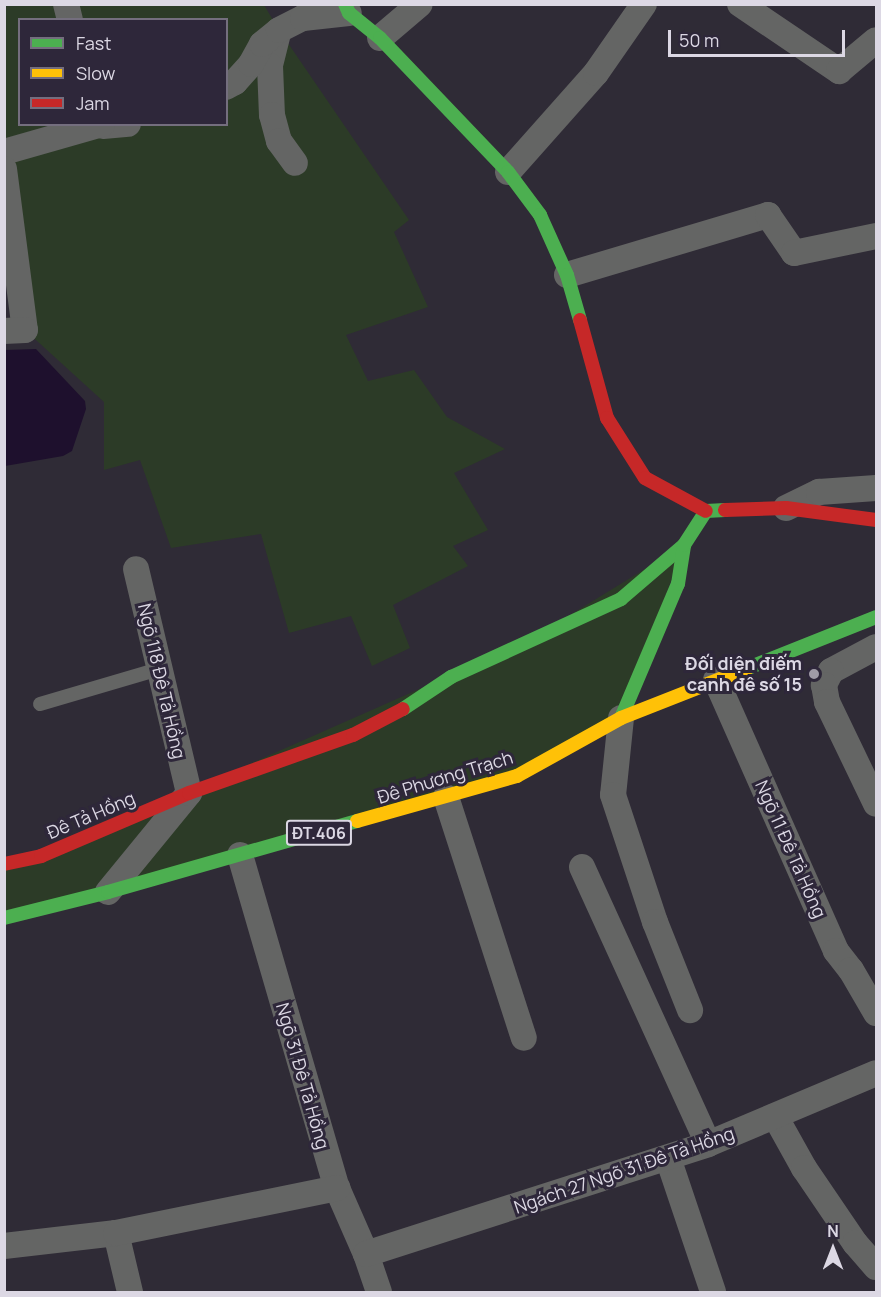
<!DOCTYPE html>
<meta charset="utf-8">
<style>
body{margin:0}
#map{position:relative;width:881px;height:1297px;overflow:hidden;background:#2f2b36;font-family:Manrope,sans-serif}
div>[style]{position:absolute}
[style*='--x']{left:calc(var(--x)*1px);top:calc(var(--y)*1px);width:calc(var(--w)*1px);rotate:calc(var(--a)*1deg)}
.green>*{inset:0;background:#2c3b27}
.water>*{inset:0;background:#1e102d}
.lane>*{height:14px;margin:-7px;padding:0 7px;transform-origin:7px;border-radius:7px;background:#646564}
.street>*{height:26px;margin:-13px;padding:0 13px;transform-origin:13px;border-radius:13px;background:#646564}
.fast>*{height:14px;margin:-7px;padding:0 7px;transform-origin:7px;border-radius:7px;background:#4caf50}
.slow>*{height:14px;margin:-7px;padding:0 7px;transform-origin:7px;border-radius:7px;background:#ffc107}
.jam>*{height:14px;margin:-7px;padding:0 7px;transform-origin:7px;border-radius:7px;background:#c62828}
.dots>*{width:16px;height:16px;translate:-50% -50%;box-sizing:border-box;border:3px solid #2e273a;border-radius:50%}
span{translate:-50% -50%;white-space:nowrap;text-align:center;line-height:1.15;-webkit-text-stroke:6px #2e273a;paint-order:stroke}
.shield-label span{padding:2px 4px;background:#2e273a;border:2px solid;border-radius:4px;-webkit-text-stroke-width:0}
.shield-label{font-size:16px;color:#dcd8e4;font-weight:700}
.poi-label{font-size:18px;color:#dcd8e4;font-weight:700}
.right{translate:-100% -50%;text-align:right}
.street-label{font-size:18px;color:#dcd8e4}
.frame{position:absolute;inset:0;border:6px solid #dcd8e4;pointer-events:none}
.legend{position:absolute;left:18px;top:18px;width:210px;height:108px;box-sizing:border-box;background:#2e273a;border:2px solid #746e7e;margin:0;padding:8px 10px;list-style:none;font-size:18px;color:#dcd8e4}
.legend li{display:flex;align-items:center;gap:12px;height:30px}
.legend b{width:30px;border:2px solid #746e7e}
.north{position:absolute;left:803px;top:1219px;width:60px;height:60px;-webkit-text-stroke:4px #2e273a;paint-order:stroke;rotate:0deg;font-size:16px;font-weight:700;line-height:24px;text-align:center;color:#dcd8e4}
.north::after{content:'';display:block;margin:auto;width:21px;height:27px;background:#dcd8e4;clip-path:polygon(50% 0,100% 100%,50% 72%,0 100%)}
.scale{position:absolute;left:668px;top:30px;width:177px;height:27px;box-sizing:border-box;border:3px solid #dcd8e4;border-top:0;padding-left:8px;font-size:18px;line-height:21px;white-space:nowrap;color:#dcd8e4;-webkit-text-stroke:4px #2e273a;paint-order:stroke}
</style>
<div id="map">
<div class="green">
<i style="clip-path:polygon(evenodd,4px 5px,264px 5px,279px 30px,409px 220px,394px 232px,428px 307px,346px 335px,368px 381px,414px 370px,447px 417px,505px 449px,454px 473px,488px 530px,453px 546px,468px 566px,393px 605px,410px 648px,372px 666px,351px 616px,289px 633px,261px 534px,171px 548px,140px 460px,104px 470px,104px 402px,25px 330px,5px 225px,4px 5px,20px 20px,226px 20px,226px 124px,20px 124px,20px 20px)"></i>
<i style="clip-path:polygon(684px 545px,621px 718px,517px 776px,5px 916px,5px 864px,41px 856px,526px 642px)"></i>
</div>
<div class="water">
<i style="clip-path:polygon(36px 349px,85px 401px,86px 409px,72px 451px,63px 456px,5px 466px,5px 350px)"></i>
</div>
<div class="lane">
<i style="--x:40;--y:704;--w:124;--a:-16.4"></i>
</div>
<div class="street">
<i style="--x:66;--y:4;--w:16;--a:76"></i>
<i style="--x:740;--y:4;--w:120;--a:34.1"></i>
<i style="--x:839;--y:71;--w:48;--a:-40"></i>
<i style="--x:278;--y:33;--w:34;--a:104"></i>
<i style="--x:270;--y:66;--w:49;--a:87.7"></i>
<i style="--x:272;--y:115;--w:27;--a:75"></i>
<i style="--x:279;--y:141;--w:27;--a:54"></i>
<i style="--x:380;--y:38;--w:52;--a:-40.4"></i>
<i style="--x:226;--y:87;--w:10;--a:-29"></i>
<i style="--x:235;--y:82;--w:24;--a:-48"></i>
<i style="--x:251;--y:64;--w:23;--a:-61"></i>
<i style="--x:262;--y:44;--w:22;--a:-39"></i>
<i style="--x:279;--y:30;--w:27;--a:-27"></i>
<i style="--x:303;--y:18;--w:46;--a:-6.2"></i>
<i style="--x:103;--y:126;--w:25;--a:-5"></i>
<i style="--x:4;--y:152;--w:102;--a:-15.9"></i>
<i style="--x:4;--y:169;--w:162;--a:82.6"></i>
<i style="--x:25;--y:330;--w:21;--a:177"></i>
<i style="--x:508;--y:172;--w:132;--a:-48.4"></i>
<i style="--x:596;--y:73;--w:84;--a:-55.2"></i>
<i style="--x:567;--y:275;--w:210;--a:-16.6"></i>
<i style="--x:768;--y:215;--w:46;--a:55.6"></i>
<i style="--x:794;--y:253;--w:84;--a:-11.7"></i>
<i style="--x:786;--y:508;--w:37;--a:-26"></i>
<i style="--x:819;--y:492;--w:57;--a:-4"></i>
<i style="--x:876;--y:647;--w:51;--a:151.9"></i>
<i style="--x:831;--y:671;--w:16;--a:117"></i>
<i style="--x:824;--y:685;--w:17;--a:80"></i>
<i style="--x:827;--y:702;--w:113;--a:64.3"></i>
<i style="--x:716;--y:680;--w:296;--a:66.1"></i>
<i style="--x:836;--y:951;--w:24;--a:52"></i>
<i style="--x:851;--y:970;--w:50;--a:59.8"></i>
<i style="--x:621;--y:718;--w:77;--a:95.9"></i>
<i style="--x:613;--y:795;--w:134;--a:71.7"></i>
<i style="--x:655;--y:922;--w:95;--a:68.3"></i>
<i style="--x:446;--y:797;--w:253;--a:72.1"></i>
<i style="--x:240;--y:855;--w:347;--a:73.8"></i>
<i style="--x:337;--y:1188;--w:72;--a:66.3"></i>
<i style="--x:366;--y:1254;--w:40;--a:71.1"></i>
<i style="--x:582;--y:867;--w:304;--a:65.5"></i>
<i style="--x:108;--y:892;--w:128;--a:-50.7"></i>
<i style="--x:189;--y:793;--w:230;--a:-103.3"></i>
<i style="--x:775;--y:1116;--w:60;--a:60.9"></i>
<i style="--x:804;--y:1168;--w:91;--a:55.8"></i>
<i style="--x:855;--y:1243;--w:32;--a:49"></i>
<i style="--x:668;--y:1158;--w:141;--a:71.4"></i>
<i style="--x:116;--y:1233;--w:61;--a:76.7"></i>
<i style="--x:4;--y:1246;--w:113;--a:-6.6"></i>
<i style="--x:116;--y:1233;--w:226;--a:-11.5"></i>
<i style="--x:366;--y:1254;--w:359;--a:-17.8"></i>
<i style="--x:708;--y:1144;--w:182;--a:-22.9"></i>
</div>
<div class="fast">
<i style="--x:345;--y:4;--w:10;--a:66"></i>
<i style="--x:349;--y:13;--w:40;--a:39"></i>
<i style="--x:380;--y:38;--w:185;--a:46.3"></i>
<i style="--x:508;--y:172;--w:54;--a:53.3"></i>
<i style="--x:540;--y:215;--w:66;--a:65.8"></i>
<i style="--x:567;--y:275;--w:47;--a:73.9"></i>
<i style="--x:748;--y:668;--w:138;--a:-21.7"></i>
<i style="--x:403;--y:709;--w:58;--a:-33.7"></i>
<i style="--x:451;--y:677;--w:187;--a:-24.6"></i>
<i style="--x:621;--y:599;--w:83;--a:-40.6"></i>
<i style="--x:621;--y:718;--w:146;--a:-67"></i>
<i style="--x:678;--y:584;--w:39;--a:-81"></i>
<i style="--x:684;--y:545;--w:40;--a:-57.1"></i>
<i style="--x:706;--y:511;--w:19;--a:-3"></i>
<i style="--x:4;--y:918;--w:107;--a:-14"></i>
<i style="--x:108;--y:892;--w:259;--a:-15.9"></i>
</div>
<div class="slow">
<i style="--x:357;--y:821;--w:166;--a:-15.7"></i>
<i style="--x:517;--y:776;--w:119;--a:-29.1"></i>
<i style="--x:621;--y:718;--w:136;--a:-21.5"></i>
</div>
<div class="jam">
<i style="--x:580;--y:320;--w:102;--a:74.6"></i>
<i style="--x:607;--y:418;--w:71;--a:57.7"></i>
<i style="--x:645;--y:478;--w:69;--a:28.4"></i>
<i style="--x:725;--y:510;--w:61;--a:-1.9"></i>
<i style="--x:786;--y:508;--w:91;--a:7.6"></i>
<i style="--x:4;--y:864;--w:38;--a:-12"></i>
<i style="--x:41;--y:856;--w:161;--a:-23.1"></i>
<i style="--x:189;--y:793;--w:174;--a:-19.5"></i>
<i style="--x:353;--y:735;--w:56;--a:-27.5"></i>
</div>
<div class="dots">
<i style="left:814px;top:674px;background:#9f9ba7"></i>
</div>
<div class="shield-label">
<span style="left:319px;top:833px">ĐT.406</span>
</div>
<div class="poi-label">
<span class="right" style="left:802px;top:674px">Đối diện điếm<br>canh đê số 15</span>
</div>
<div class="street-label">
<span style="left:162px;top:681px;rotate:77deg">Ngõ 118 Đê Tả Hồng</span>
<span style="left:445px;top:777px;rotate:-17deg">Đê Phương Trạch</span>
<span style="left:91px;top:815px;rotate:-23deg">Đê Tả Hồng</span>
<span style="left:791px;top:849px;rotate:66deg">Ngõ 11 Đê Tả Hồng</span>
<span style="left:303px;top:1076px;rotate:74deg">Ngõ 31 Đê Tả Hồng</span>
<span style="left:624px;top:1170px;rotate:-19deg">Ngách 27 Ngõ 31 Đê Tả Hồng</span>
</div>
<div class="frame"></div>
<ul class="legend">
<li><b style="height:8px;background:#4caf50"></b>Fast</li>
<li><b style="height:8px;background:#ffc107"></b>Slow</li>
<li><b style="height:8px;background:#c62828"></b>Jam</li>
</ul>
<div class="north">N</div>
<div class="scale">50 m</div>
</div>
